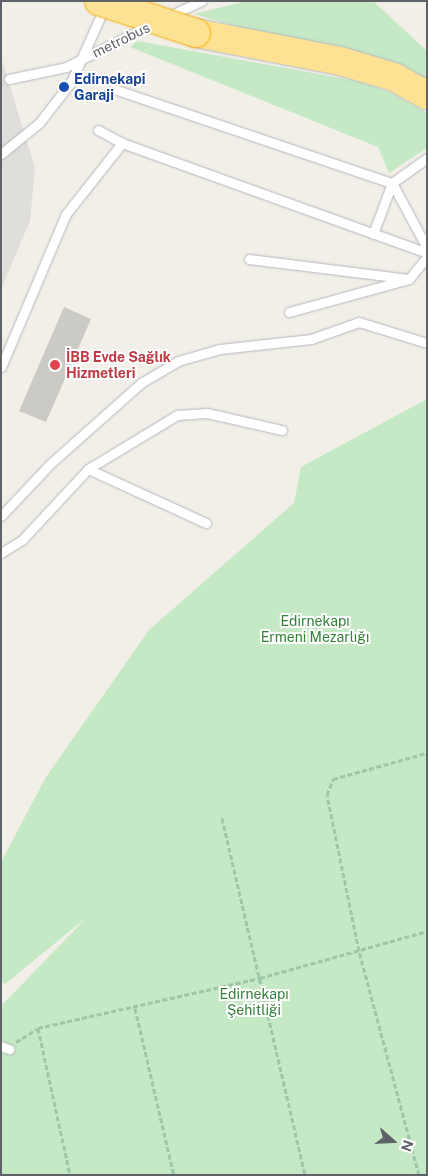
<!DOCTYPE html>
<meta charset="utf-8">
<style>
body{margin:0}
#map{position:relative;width:428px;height:1176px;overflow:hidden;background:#f1efe8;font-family:"Public Sans",sans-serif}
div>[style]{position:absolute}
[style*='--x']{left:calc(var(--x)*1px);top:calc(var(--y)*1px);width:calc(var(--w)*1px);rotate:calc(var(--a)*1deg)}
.industrial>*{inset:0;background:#e0deda}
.green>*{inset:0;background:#c5e8c5}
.building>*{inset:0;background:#cccac5}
.path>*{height:3px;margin-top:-1.5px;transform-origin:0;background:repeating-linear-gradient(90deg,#9cc7a9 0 5px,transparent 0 7.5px)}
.roads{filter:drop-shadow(0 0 1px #b5b8bc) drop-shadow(0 0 1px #b5b8bc)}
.lane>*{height:9px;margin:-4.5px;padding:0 4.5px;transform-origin:4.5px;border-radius:4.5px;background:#fff}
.highway>*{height:28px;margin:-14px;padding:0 14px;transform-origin:14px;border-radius:14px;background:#fde293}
.bridges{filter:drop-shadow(0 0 1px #f9ab00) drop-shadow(0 0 1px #f9ab00)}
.highway-bridge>*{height:28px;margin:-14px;padding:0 14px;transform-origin:14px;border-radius:14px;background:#fde293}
.dots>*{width:14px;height:14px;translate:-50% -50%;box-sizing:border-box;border:2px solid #fff;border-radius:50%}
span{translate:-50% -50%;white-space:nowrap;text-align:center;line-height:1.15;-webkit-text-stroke:4px #fff;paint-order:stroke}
.street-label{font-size:14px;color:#5f6368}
.transit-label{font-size:14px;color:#164399;font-weight:700}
.left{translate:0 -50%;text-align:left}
.health-label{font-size:14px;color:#be3a42;font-weight:700}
.park-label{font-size:14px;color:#348238}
.frame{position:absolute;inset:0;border:2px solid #5f6368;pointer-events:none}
.north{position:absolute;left:368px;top:1116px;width:50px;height:50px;-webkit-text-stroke:4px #fff;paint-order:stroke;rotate:109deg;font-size:14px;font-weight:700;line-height:20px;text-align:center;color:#5f6368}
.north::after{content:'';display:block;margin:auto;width:18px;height:22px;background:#5f6368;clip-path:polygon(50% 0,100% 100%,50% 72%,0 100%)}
</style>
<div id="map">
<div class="industrial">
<i style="clip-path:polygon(1px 57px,35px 168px,30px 221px,1px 289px)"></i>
</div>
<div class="green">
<i style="clip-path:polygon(247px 1px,373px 1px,427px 51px,427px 82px,194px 14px)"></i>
<i style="clip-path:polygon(138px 41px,356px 81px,389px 92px,427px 113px,427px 148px,389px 173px,378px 147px,130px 47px)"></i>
<i style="clip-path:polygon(427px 399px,427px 1175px,1px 1175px,1px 1006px,86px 918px,5px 984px,1px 982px,1px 862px,46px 777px,149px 630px,294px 503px,301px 467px)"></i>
</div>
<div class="building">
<i style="clip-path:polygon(64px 307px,91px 319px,46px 422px,19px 411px)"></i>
</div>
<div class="path">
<i style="--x:222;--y:818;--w:367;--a:76.9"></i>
<i style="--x:135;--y:1008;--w:171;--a:76.9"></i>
<i style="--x:38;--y:1028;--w:150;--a:77.7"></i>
<i style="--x:16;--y:1042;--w:26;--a:-32"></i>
<i style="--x:38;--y:1028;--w:228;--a:-12.7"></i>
<i style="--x:260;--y:978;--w:173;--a:-15.7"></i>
<i style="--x:419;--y:1175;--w:232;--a:-105"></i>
<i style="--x:359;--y:951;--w:159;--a:-101.6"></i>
<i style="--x:327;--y:795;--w:17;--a:-69"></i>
<i style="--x:333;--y:779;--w:98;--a:-15.5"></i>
</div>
<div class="roads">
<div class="lane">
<i style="--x:167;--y:17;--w:38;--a:-25"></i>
<i style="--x:9;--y:79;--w:58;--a:-11.9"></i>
<i style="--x:66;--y:67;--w:94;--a:-26.6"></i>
<i style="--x:114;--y:89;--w:293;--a:18.7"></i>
<i style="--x:392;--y:183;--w:74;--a:61.7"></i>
<i style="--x:98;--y:130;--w:27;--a:28"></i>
<i style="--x:122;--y:143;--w:324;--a:19.8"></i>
<i style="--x:1;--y:154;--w:49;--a:-39.2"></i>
<i style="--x:39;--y:123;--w:52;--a:-52"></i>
<i style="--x:71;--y:82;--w:83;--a:-65.9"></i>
<i style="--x:373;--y:234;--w:54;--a:-69.6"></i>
<i style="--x:392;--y:183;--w:43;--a:-35.5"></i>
<i style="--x:249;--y:259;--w:161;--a:7.1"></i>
<i style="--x:289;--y:312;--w:124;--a:-15.4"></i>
<i style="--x:409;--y:279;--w:28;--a:-51"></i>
<i style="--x:1;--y:367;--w:166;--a:-67"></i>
<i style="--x:66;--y:214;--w:90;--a:-51.7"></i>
<i style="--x:88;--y:469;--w:130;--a:24.6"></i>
<i style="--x:1;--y:516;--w:71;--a:-46.7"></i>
<i style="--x:50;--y:464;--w:122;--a:-41.7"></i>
<i style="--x:141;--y:383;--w:43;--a:-30.7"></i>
<i style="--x:178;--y:361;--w:44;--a:-15.9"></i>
<i style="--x:220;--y:349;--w:92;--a:-6.3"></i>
<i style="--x:311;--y:339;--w:51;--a:-19.5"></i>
<i style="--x:359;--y:322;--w:71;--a:17.2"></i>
<i style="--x:1;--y:553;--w:25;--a:-32"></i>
<i style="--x:22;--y:540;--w:97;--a:-47.1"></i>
<i style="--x:88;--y:469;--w:104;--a:-31.2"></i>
<i style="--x:177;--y:415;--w:30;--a:-4"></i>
<i style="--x:207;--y:413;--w:77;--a:12.8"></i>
<i style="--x:1;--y:1046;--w:9;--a:21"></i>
</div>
<div class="highway">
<i style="--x:196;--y:33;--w:147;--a:11"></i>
<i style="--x:340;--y:61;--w:56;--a:16.5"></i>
<i style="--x:394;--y:77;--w:38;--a:29"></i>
</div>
</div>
<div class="bridges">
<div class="highway-bridge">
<i style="--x:99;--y:1;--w:102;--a:18.3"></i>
</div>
</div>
<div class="dots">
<i style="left:64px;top:87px;background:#1a4fb4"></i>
<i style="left:55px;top:365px;background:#e0444e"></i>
</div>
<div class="street-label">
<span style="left:121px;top:40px;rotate:-26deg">metrobus</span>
</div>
<div class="transit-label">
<span class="left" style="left:74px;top:87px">Edirnekapi<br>Garaji</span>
</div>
<div class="health-label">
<span class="left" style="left:66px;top:365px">İBB Evde Sağlık<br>Hizmetleri</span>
</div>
<div class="park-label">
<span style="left:315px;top:629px">Edirnekapı<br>Ermeni Mezarlığı</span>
<span style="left:254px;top:1002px">Edirnekapı<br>Şehitliği</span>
</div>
<div class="frame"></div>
<div class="north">N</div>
</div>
